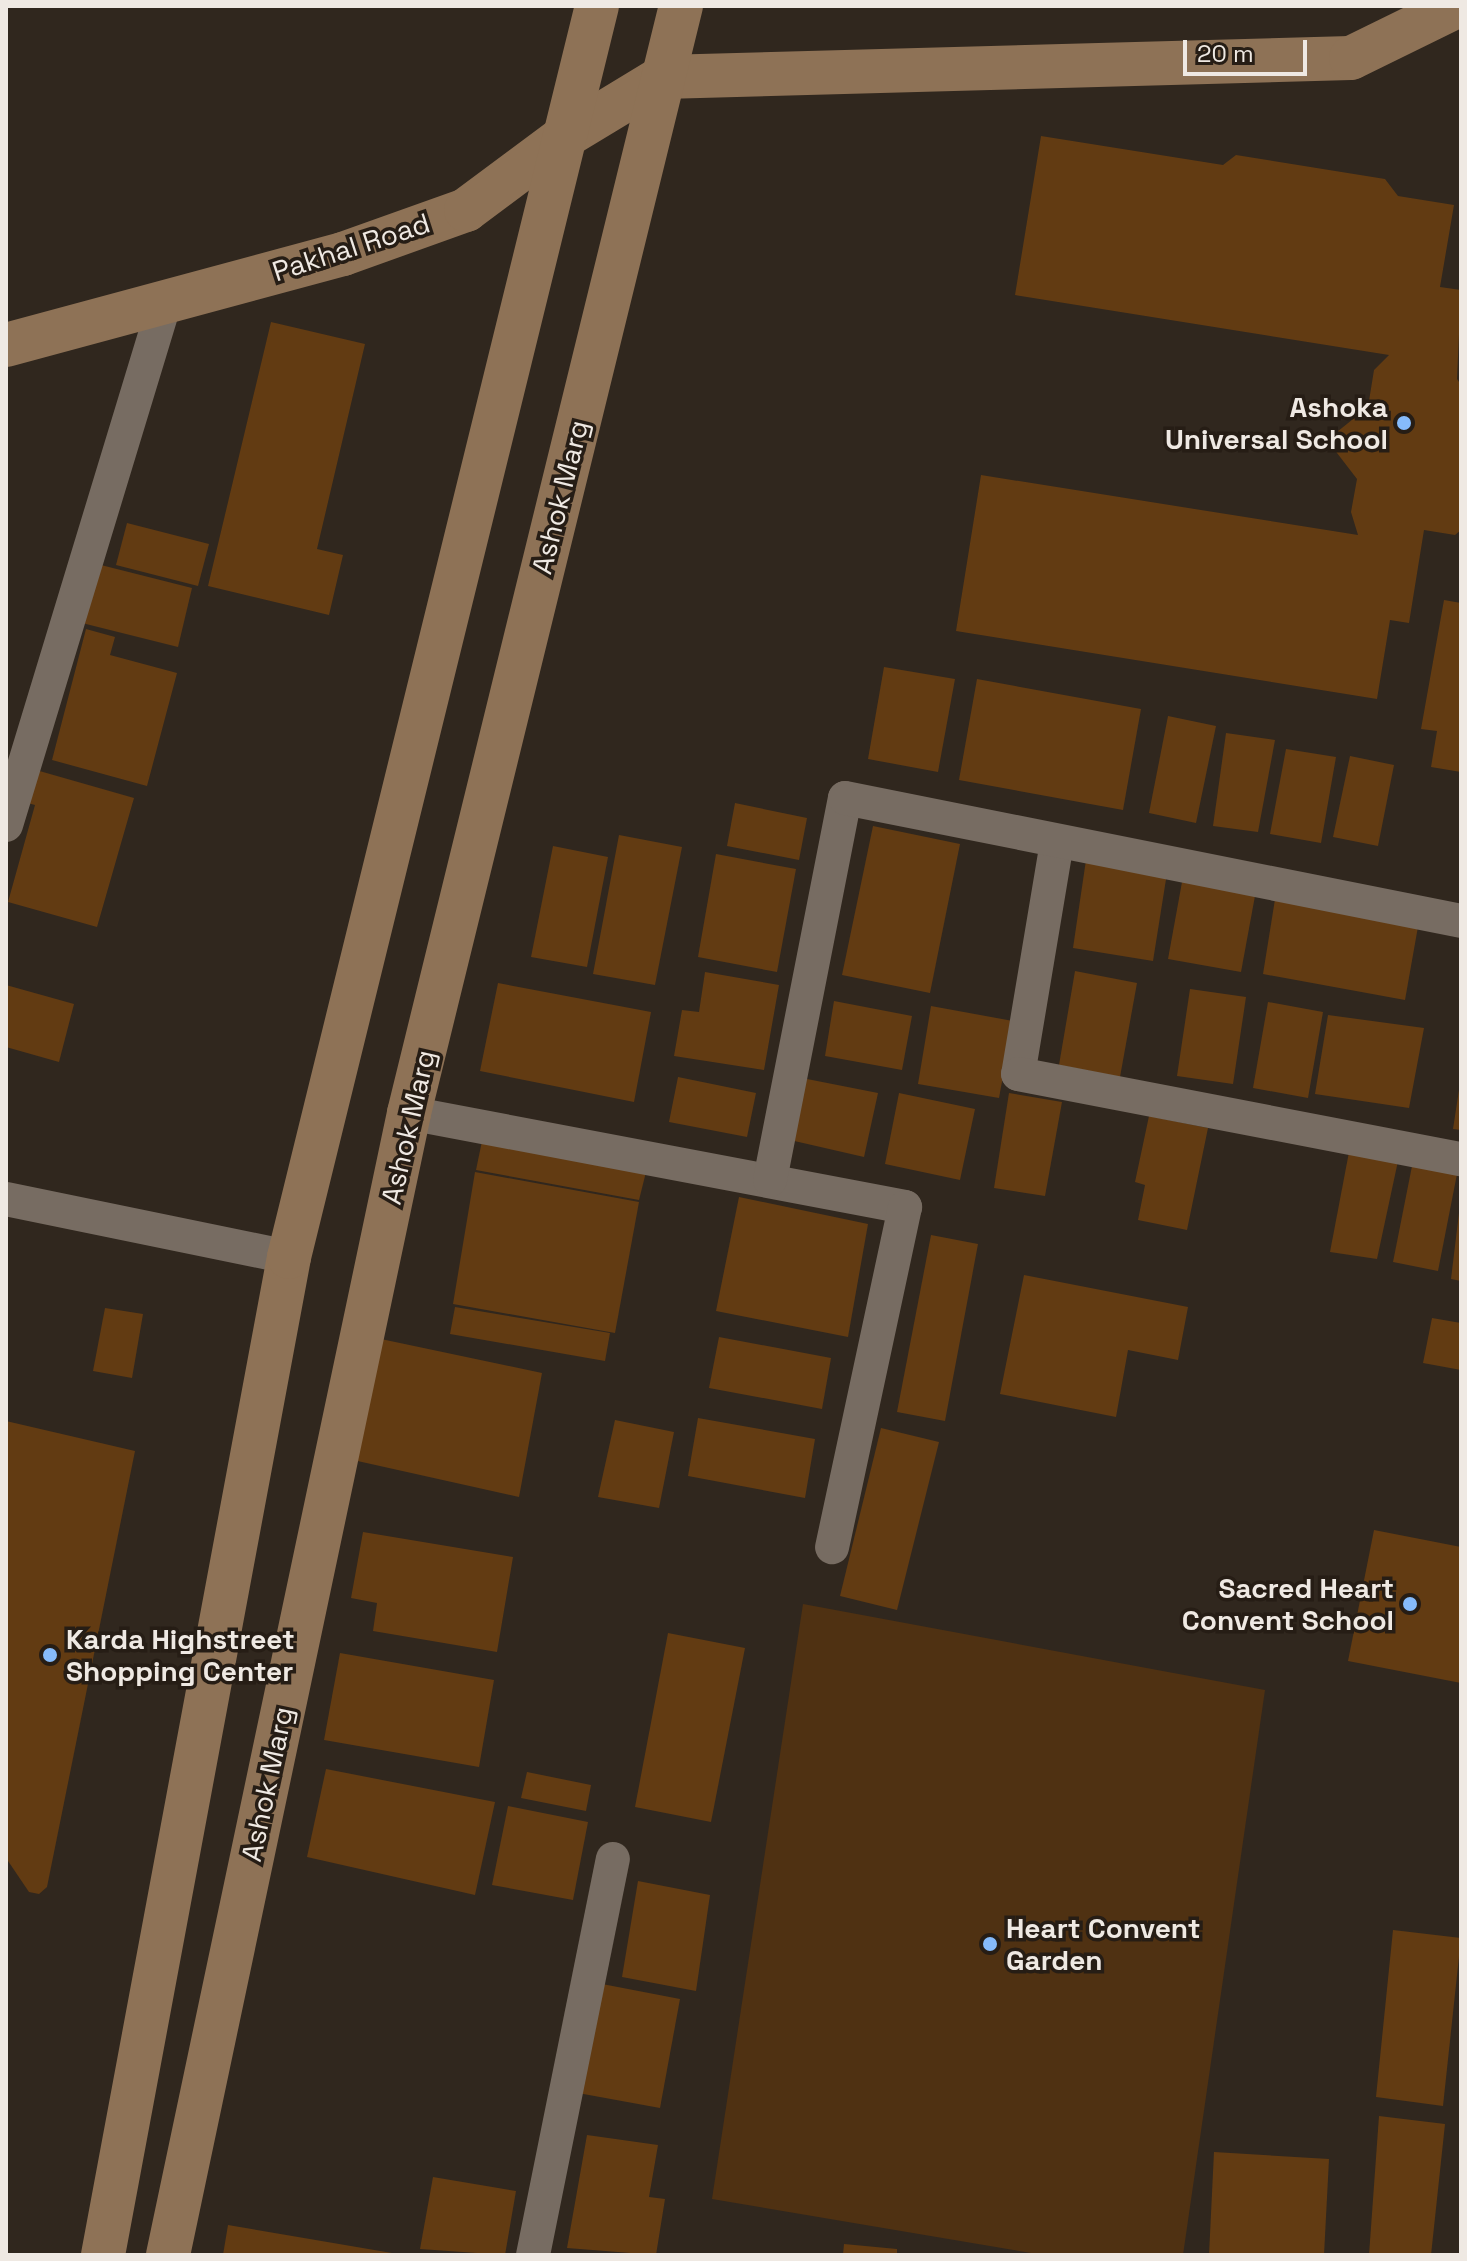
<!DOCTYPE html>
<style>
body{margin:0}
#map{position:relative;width:1467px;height:2261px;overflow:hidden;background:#30271e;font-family:"Space Grotesk",sans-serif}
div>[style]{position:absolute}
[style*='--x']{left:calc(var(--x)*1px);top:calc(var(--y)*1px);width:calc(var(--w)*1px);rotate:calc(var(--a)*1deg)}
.green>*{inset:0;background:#4f3112}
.building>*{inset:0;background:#623b12}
.street>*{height:34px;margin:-17px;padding:0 17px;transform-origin:17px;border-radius:17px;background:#776c62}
.secondary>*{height:44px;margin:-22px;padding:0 22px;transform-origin:22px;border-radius:22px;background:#8e7256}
.dots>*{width:22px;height:22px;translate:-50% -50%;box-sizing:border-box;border:4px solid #261d15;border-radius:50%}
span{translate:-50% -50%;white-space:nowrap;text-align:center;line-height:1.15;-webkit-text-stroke:7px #261d15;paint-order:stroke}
.street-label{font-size:28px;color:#efe9e3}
.poi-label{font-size:28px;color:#efe9e3;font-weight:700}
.right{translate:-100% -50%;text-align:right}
.left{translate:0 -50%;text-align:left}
.frame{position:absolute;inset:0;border:8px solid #efe9e3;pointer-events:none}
.scale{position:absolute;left:1183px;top:40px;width:124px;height:36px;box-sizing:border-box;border:4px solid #efe9e3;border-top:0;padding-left:10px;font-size:24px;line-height:28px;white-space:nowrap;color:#efe9e3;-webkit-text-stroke:6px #261d15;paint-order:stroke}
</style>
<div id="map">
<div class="green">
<i style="clip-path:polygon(803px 1604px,1265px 1690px,1183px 2255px,1043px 2255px,712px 2199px)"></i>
</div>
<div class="building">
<i style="clip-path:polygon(1041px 136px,1223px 165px,1236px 155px,1385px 179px,1398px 196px,1454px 205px,1440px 287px,1461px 290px,1457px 379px,1461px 385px,1461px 530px,1455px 535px,1424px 530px,1409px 623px,1390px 620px,1377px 699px,956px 631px,981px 475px,1358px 535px,1351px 512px,1357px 479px,1327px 440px,1368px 407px,1374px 370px,1389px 355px,1015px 295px)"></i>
<i style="clip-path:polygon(271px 322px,365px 344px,317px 549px,343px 555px,329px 615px,208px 586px)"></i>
<i style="clip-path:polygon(127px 523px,209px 544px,198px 586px,116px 565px)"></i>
<i style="clip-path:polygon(97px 564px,192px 588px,178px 647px,82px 623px)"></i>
<i style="clip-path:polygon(1444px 600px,1461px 603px,1461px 772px,1431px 767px,1437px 731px,1421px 729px)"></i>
<i style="clip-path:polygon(86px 629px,115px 637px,110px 655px,177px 673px,147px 786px,52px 760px)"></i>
<i style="clip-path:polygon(884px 667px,955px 679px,938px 772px,868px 759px)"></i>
<i style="clip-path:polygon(977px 679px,1141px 709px,1123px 810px,959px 780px)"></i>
<i style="clip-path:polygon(1168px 716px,1216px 726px,1196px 823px,1149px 813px)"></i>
<i style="clip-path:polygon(1226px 733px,1275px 740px,1258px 832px,1213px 826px)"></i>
<i style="clip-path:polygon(1286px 749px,1336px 757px,1321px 843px,1270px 834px)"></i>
<i style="clip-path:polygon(1350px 756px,1394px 765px,1378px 846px,1333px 837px)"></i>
<i style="clip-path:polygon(29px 768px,134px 798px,97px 927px,8px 902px,35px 805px,20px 801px)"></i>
<i style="clip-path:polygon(735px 803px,807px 818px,799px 860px,727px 846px)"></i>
<i style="clip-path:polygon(873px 826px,960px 844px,930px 993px,842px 975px)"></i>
<i style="clip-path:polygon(619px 835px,682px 847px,655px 985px,593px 974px)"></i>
<i style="clip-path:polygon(553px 846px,608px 857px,587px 967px,531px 957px)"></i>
<i style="clip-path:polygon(716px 854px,796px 869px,777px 972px,698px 957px)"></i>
<i style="clip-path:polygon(1086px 860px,1167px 873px,1153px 961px,1073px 948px)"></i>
<i style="clip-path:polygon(1184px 871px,1257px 885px,1241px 972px,1168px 959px)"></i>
<i style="clip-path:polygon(1276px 893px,1419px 921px,1405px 1000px,1263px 974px)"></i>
<i style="clip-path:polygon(1075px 971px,1137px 983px,1120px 1077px,1059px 1065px)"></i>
<i style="clip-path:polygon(705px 972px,779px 985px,764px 1070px,674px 1056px,682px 1010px,699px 1012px)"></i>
<i style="clip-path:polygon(498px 983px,651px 1012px,634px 1102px,480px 1071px)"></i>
<i style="clip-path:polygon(6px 985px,74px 1004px,59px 1062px,6px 1047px)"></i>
<i style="clip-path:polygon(1190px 989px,1246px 997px,1233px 1084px,1177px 1076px)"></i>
<i style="clip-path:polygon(834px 1001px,912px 1016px,902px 1070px,825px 1056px)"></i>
<i style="clip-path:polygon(1268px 1002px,1323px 1012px,1308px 1098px,1253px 1088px)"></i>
<i style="clip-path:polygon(931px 1006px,1013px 1021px,999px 1098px,918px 1084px)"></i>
<i style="clip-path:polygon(1328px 1015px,1424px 1028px,1409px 1108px,1315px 1094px)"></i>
<i style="clip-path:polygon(678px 1077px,756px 1093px,747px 1137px,669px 1122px)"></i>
<i style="clip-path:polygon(1461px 1077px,1461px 1130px,1453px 1129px)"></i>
<i style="clip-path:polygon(802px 1078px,878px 1093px,864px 1157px,790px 1140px)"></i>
<i style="clip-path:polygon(899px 1093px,975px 1109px,960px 1180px,885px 1164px)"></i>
<i style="clip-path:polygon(1009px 1093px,1062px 1102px,1045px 1196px,994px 1188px)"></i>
<i style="clip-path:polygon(1149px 1116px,1208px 1128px,1187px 1230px,1138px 1220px,1145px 1185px,1135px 1182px)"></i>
<i style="clip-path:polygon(482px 1141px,646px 1172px,639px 1200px,476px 1170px)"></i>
<i style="clip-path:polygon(1349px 1152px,1398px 1161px,1377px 1259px,1330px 1252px)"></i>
<i style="clip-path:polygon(1412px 1166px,1457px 1174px,1438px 1271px,1393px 1262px)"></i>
<i style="clip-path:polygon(475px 1172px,639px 1202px,615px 1333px,453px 1304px)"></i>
<i style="clip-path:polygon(739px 1197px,868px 1224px,848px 1337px,716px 1311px)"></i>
<i style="clip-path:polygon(1459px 1213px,1461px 1213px,1461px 1281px,1451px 1279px)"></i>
<i style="clip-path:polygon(931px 1235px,978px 1244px,945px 1421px,897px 1412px)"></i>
<i style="clip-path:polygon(1024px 1275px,1188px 1307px,1178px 1360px,1128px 1350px,1116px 1417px,1000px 1394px)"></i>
<i style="clip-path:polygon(455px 1307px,610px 1333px,605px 1361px,450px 1334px)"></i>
<i style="clip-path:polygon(105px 1308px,143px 1314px,132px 1378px,93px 1371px)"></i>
<i style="clip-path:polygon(1432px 1318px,1461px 1323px,1461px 1370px,1423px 1363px)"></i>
<i style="clip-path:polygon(719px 1337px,831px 1358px,822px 1409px,709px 1388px)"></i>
<i style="clip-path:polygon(381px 1339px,542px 1373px,519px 1497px,353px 1460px)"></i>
<i style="clip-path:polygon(698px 1418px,815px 1439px,805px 1498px,688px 1476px)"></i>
<i style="clip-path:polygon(615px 1420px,674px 1432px,659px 1508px,598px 1497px)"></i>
<i style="clip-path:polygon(6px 1421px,135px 1451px,47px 1887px,39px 1894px,29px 1892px,6px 1858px)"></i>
<i style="clip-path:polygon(881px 1428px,939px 1442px,897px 1610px,840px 1596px)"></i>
<i style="clip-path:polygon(1374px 1530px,1461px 1547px,1461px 1683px,1348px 1661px)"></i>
<i style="clip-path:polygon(363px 1532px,513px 1557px,497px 1652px,373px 1631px,377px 1603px,351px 1598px)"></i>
<i style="clip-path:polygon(668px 1633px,745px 1648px,711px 1822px,635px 1807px)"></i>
<i style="clip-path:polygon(340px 1653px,494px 1680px,479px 1767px,324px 1740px)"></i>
<i style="clip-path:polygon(326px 1769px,495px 1802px,475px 1895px,307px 1857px)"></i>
<i style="clip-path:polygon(527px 1772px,591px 1785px,586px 1811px,521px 1798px)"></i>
<i style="clip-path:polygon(508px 1806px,588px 1822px,573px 1900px,492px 1885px)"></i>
<i style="clip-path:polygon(638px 1881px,710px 1895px,696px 1991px,622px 1977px)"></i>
<i style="clip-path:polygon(1393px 1930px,1461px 1938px,1443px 2106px,1376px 2097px)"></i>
<i style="clip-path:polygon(597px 1983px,680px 1999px,660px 2108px,578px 2093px)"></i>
<i style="clip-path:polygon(1379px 2116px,1445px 2124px,1431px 2255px,1369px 2255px)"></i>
<i style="clip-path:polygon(587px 2135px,658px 2145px,649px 2197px,665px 2199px,656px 2255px,567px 2248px)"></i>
<i style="clip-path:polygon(1214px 2152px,1329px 2159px,1324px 2255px,1209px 2255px)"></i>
<i style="clip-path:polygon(433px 2177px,516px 2191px,505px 2255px,420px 2249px)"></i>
<i style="clip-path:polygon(228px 2225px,392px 2253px,392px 2255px,223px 2255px)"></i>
<i style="clip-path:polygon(844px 2244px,897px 2249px,897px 2255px,843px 2255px)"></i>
</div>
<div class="street">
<i style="--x:6;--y:825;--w:547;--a:-73.09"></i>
<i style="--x:1057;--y:842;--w:235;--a:99.5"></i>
<i style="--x:1018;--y:1074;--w:451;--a:10.9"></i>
<i style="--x:409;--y:1113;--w:505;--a:10.73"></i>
<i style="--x:905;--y:1207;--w:348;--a:102.1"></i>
<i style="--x:770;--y:1180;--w:389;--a:-78.9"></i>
<i style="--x:845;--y:798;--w:628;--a:11.29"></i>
<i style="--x:6;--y:1199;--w:289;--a:11.6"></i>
<i style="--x:533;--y:2255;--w:404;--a:-78.6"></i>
</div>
<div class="secondary">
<i style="--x:6;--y:345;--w:349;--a:-15.1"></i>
<i style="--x:343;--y:254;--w:131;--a:-19.7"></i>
<i style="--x:466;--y:210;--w:122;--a:-36.7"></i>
<i style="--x:564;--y:137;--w:116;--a:-31.2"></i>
<i style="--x:663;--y:77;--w:688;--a:-1.58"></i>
<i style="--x:1351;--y:58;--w:118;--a:-26.1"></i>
<i style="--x:103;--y:2255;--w:1015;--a:-79.44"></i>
<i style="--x:289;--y:1257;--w:1288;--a:-76.17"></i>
<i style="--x:168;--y:2255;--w:1167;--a:-78.08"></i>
<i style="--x:409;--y:1113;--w:1140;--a:-76.2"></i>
</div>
<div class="dots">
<i style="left:1404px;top:423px;background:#86bbfb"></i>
<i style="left:1410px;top:1604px;background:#86bbfb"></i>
<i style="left:50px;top:1655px;background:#86bbfb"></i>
<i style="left:990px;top:1944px;background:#86bbfb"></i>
</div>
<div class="street-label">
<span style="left:351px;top:247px;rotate:-18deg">Pakhal Road</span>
<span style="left:560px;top:497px;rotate:-76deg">Ashok Marg</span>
<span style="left:408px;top:1127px;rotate:-77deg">Ashok Marg</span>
<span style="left:267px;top:1784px;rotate:-78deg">Ashok Marg</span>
</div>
<div class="poi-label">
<span class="right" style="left:1388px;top:423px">Ashoka<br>Universal School</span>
<span class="right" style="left:1394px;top:1604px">Sacred Heart<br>Convent School</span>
<span class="left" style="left:66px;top:1655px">Karda Highstreet<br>Shopping Center</span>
<span class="left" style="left:1006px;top:1944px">Heart Convent<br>Garden</span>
</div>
<div class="frame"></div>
<div class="scale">20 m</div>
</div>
